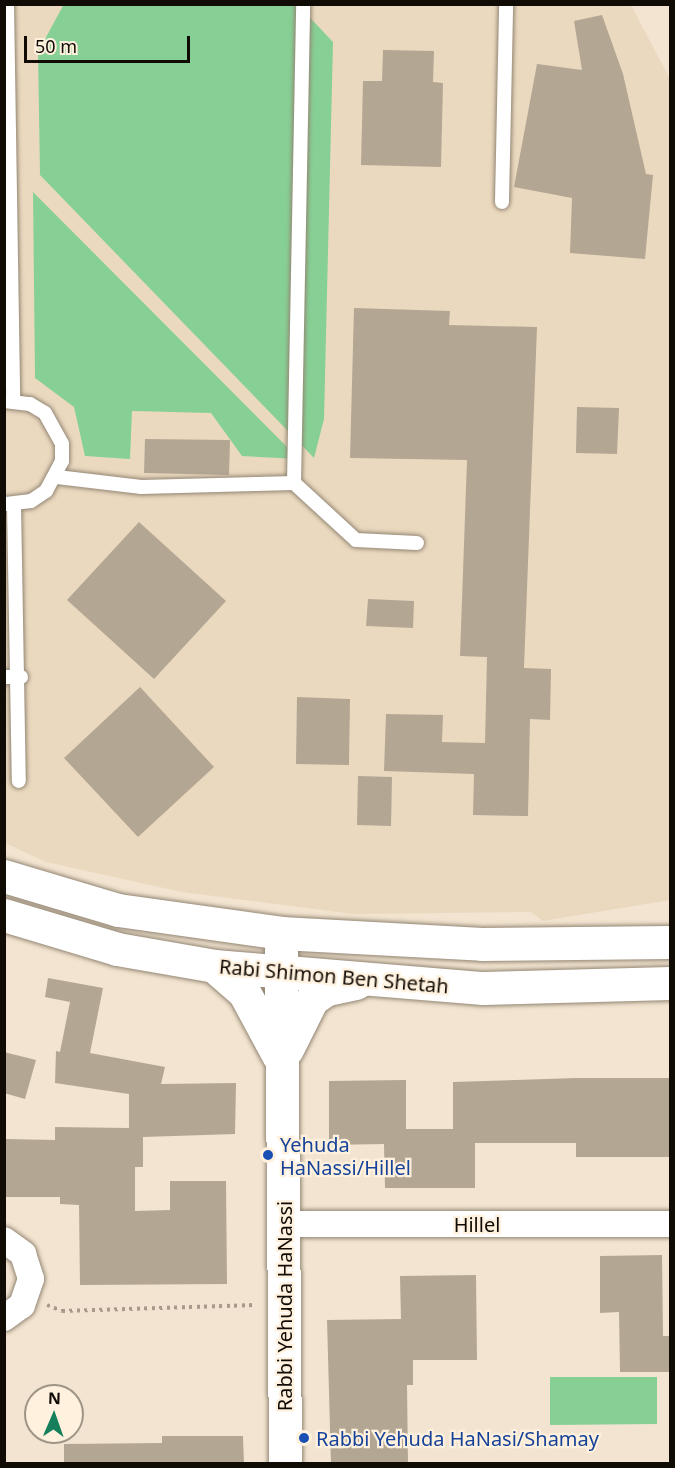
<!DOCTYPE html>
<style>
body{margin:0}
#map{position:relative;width:675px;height:1468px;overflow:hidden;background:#f2e4d0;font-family:"Noto Sans",sans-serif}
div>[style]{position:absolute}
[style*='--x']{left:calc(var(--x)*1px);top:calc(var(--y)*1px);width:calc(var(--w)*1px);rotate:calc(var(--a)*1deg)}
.built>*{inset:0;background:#ebd9bf}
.green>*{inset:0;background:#87d095}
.building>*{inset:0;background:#b3a693}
.path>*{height:4px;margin-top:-2px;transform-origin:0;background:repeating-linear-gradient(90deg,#a59a8b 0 3px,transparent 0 7.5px)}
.roads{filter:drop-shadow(0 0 2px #938674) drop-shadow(0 0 2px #938674)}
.lane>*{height:14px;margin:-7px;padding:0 7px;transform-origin:7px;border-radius:7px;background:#fff}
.street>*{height:26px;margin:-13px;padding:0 13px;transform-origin:13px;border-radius:13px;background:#fff}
.secondary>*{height:33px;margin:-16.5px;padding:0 16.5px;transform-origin:16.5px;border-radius:16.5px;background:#fff}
.dots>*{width:16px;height:16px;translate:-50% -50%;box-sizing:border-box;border:3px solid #fff1dd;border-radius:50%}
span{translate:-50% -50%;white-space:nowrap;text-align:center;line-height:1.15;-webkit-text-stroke:4.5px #fff1dd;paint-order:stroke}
.street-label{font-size:20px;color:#100b05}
.transit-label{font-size:20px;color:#164399}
.left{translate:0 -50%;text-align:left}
.frame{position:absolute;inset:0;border:6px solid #100b05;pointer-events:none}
.north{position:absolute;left:24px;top:1384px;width:60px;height:60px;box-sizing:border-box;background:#fff1dd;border:2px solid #9f9587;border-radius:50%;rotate:2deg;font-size:16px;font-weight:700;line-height:24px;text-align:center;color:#100b05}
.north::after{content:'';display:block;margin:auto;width:21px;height:27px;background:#147f5a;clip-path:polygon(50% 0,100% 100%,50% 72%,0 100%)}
.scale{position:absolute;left:24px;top:36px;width:166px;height:27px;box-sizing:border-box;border:3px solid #100b05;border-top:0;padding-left:8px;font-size:18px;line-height:21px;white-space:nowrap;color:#100b05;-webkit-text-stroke:4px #fff1dd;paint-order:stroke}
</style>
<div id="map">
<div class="built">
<i style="clip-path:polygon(5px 5px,631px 5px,670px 79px,670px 900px,543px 921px,531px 912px,353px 914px,182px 892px,46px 862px,5px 843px)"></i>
</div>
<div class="green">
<i style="clip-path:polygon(64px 4px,298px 5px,333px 42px,324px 419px,314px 458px,40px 175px,38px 52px)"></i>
<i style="clip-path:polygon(33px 192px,299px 459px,242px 456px,211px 413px,132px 411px,130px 459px,85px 456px,74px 407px,35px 378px)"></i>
<i style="clip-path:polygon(550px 1377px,657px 1377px,657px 1424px,550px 1425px)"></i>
</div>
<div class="building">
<i style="clip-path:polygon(602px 15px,623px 74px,646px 174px,653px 175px,645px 259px,570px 253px,572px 198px,514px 187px,537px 64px,582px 70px,574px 21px)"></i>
<i style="clip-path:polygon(383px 50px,434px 51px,433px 82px,443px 83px,441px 167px,361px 165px,363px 81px,382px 81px)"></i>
<i style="clip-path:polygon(354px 308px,450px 311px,449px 325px,537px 327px,524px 668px,551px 669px,550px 720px,530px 719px,528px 816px,473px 815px,474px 774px,384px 771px,386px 714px,443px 715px,442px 742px,485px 743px,487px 657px,460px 656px,467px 460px,350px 458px)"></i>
<i style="clip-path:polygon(577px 407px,619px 408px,617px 454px,576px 453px)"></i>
<i style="clip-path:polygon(145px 439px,230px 440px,229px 475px,144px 473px)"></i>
<i style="clip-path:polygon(139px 522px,226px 601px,154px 679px,67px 600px)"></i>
<i style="clip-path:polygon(368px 599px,414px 601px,413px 628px,366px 626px)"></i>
<i style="clip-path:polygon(140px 687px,214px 767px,138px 837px,64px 758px)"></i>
<i style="clip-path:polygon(297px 697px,350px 699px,349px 765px,296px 764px)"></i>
<i style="clip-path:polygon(358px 776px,392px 777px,391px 826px,357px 825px)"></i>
<i style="clip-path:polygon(48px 978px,103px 988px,90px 1053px,165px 1067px,161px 1084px,236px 1083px,235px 1134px,143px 1137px,143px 1167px,135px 1167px,135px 1211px,170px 1210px,170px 1181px,226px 1181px,227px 1284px,80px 1285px,79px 1205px,60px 1204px,60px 1197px,4px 1197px,4px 1139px,55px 1140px,55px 1127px,129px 1128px,129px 1094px,55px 1083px,56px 1051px,60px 1052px,70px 1002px,45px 997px)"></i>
<i style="clip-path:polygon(4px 1052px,36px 1060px,25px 1099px,4px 1093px)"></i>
<i style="clip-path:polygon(576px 1078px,669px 1078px,669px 1157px,576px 1157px,576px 1143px,475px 1143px,475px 1188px,385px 1188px,384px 1144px,329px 1145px,329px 1081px,406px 1080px,406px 1129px,453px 1129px,453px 1082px)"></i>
<i style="clip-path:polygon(662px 1255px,663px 1336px,670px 1336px,670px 1372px,620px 1372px,619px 1312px,600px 1313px,600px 1256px)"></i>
<i style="clip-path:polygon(476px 1275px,477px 1360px,413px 1360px,413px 1385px,407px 1385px,408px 1464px,331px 1464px,327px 1320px,401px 1319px,400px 1276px)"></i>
<i style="clip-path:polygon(162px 1436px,243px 1436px,244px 1464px,64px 1464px,64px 1444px,162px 1443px)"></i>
</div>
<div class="path">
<i style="--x:47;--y:1305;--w:16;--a:22"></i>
<i style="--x:62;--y:1311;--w:195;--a:-1.8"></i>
</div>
<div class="roads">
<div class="lane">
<i style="--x:7;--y:4;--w:396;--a:89.1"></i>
<i style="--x:502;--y:202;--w:198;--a:-88.8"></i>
<i style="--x:4;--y:401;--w:26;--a:7"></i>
<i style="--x:30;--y:404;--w:17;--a:31"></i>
<i style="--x:45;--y:413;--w:35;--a:61"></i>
<i style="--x:62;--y:444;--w:17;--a:90"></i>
<i style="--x:62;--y:461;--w:34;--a:118"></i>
<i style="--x:46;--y:491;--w:18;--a:146"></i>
<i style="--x:31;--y:501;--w:25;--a:173"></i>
<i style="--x:57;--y:477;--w:85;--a:6.8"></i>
<i style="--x:141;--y:487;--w:153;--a:-1.5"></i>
<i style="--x:294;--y:483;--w:84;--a:42.6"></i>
<i style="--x:356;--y:540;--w:61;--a:2.8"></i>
<i style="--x:294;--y:483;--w:479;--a:-88.9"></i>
<i style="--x:14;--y:505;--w:276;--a:89"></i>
<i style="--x:4;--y:677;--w:17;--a:0"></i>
</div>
<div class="street">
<i style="--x:283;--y:1224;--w:387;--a:0"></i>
<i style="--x:4;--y:1240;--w:24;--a:36"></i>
<i style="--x:23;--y:1254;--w:26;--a:72"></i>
<i style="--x:31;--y:1279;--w:28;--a:109"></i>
<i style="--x:22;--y:1305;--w:22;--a:144"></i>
</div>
<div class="secondary">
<i style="--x:4;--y:876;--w:119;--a:16.6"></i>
<i style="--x:118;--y:910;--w:165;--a:8"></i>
<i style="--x:281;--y:933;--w:201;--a:3.1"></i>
<i style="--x:482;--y:944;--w:188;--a:-0.6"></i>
<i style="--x:4;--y:915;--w:118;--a:16.7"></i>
<i style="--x:117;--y:949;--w:98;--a:9.9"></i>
<i style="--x:214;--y:966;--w:270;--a:4.7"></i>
<i style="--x:483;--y:988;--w:187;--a:-1.5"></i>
<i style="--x:281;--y:949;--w:515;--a:89.55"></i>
<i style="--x:214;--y:966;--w:40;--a:41"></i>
<i style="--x:244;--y:992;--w:72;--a:61.6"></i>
<i style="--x:287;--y:1049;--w:56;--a:-63.4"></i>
<i style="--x:312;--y:999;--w:18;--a:-34"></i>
<i style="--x:327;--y:989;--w:30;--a:-12"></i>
</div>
</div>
<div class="dots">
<i style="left:268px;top:1155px;background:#1a4fb4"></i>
<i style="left:304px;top:1438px;background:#1a4fb4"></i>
</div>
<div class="street-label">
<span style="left:334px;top:976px;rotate:5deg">Rabi Shimon Ben Shetah</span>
<span style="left:477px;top:1224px">Hillel</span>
<span style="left:284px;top:1306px;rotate:-90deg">Rabbi Yehuda HaNassi</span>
</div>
<div class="transit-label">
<span class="left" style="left:280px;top:1156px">Yehuda<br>HaNassi/Hillel</span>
<span class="left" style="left:316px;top:1438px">Rabbi Yehuda HaNasi/Shamay</span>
</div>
<div class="frame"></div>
<div class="north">N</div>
<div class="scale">50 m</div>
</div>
